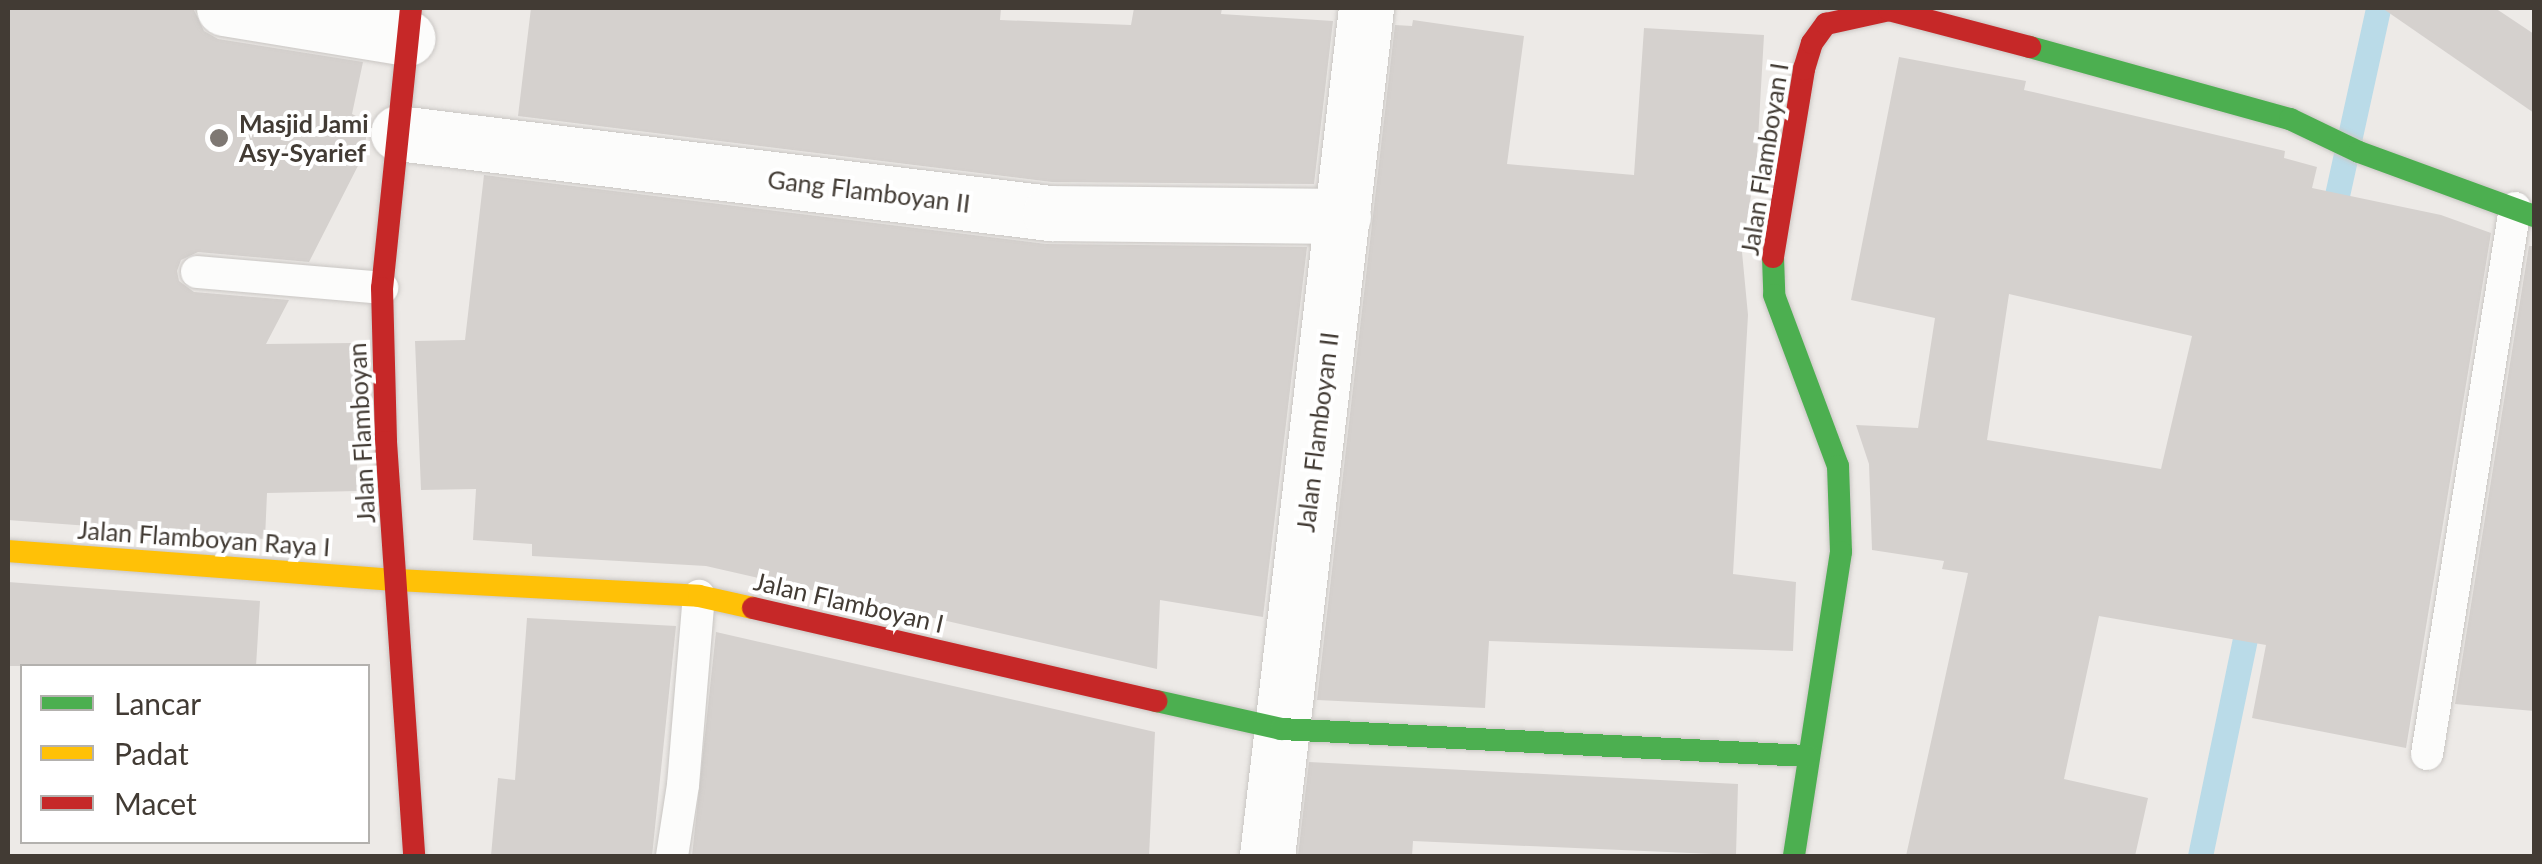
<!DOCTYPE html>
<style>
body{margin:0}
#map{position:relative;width:2542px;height:864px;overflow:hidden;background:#edeae7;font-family:Lato,sans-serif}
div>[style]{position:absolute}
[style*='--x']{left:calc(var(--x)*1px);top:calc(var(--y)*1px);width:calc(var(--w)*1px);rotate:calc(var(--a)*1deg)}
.stream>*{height:25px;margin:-12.5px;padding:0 12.5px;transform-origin:12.5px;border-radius:12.5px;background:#badbe8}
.building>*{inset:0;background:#d5d1ce}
.roads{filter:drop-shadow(0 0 2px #c9c6c3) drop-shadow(0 0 2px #c9c6c3)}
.lane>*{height:32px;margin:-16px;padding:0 16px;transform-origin:16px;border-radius:16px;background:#fcfcfb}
.street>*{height:55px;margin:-27.5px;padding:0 27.5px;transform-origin:27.5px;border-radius:27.5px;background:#fcfcfb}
.fast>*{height:22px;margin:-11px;padding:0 11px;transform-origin:11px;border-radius:11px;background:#4caf50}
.slow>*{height:22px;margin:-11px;padding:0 11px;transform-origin:11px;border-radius:11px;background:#ffc107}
.jam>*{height:22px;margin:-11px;padding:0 11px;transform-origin:11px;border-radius:11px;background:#c62828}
.dots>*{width:28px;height:28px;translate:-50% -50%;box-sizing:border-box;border:5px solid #fff;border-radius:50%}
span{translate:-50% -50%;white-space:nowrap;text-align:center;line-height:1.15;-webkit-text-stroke:8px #fff;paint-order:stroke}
.poi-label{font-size:25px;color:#423b34;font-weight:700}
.left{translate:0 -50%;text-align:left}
.street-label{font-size:25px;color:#423b34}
.frame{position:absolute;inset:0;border:10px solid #423b34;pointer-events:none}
.legend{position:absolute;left:20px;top:664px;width:350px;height:180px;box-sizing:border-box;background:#fff;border:2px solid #b3b1ae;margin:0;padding:12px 18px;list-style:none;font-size:30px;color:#423b34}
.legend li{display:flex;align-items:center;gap:20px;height:50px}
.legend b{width:50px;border:2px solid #b3b1ae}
</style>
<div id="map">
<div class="stream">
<i style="--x:2330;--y:227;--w:224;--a:-77.6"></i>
<i style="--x:2200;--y:856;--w:252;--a:-78.3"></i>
</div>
<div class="building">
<i style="clip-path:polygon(8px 8px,193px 8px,204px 31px,218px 39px,363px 62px,352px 114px,368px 122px,364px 154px,309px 262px,198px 252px,181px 260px,177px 271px,179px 281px,194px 292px,289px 300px,266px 344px,352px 343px,358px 491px,267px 493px,265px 539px,8px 520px)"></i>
<i style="clip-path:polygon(531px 8px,1001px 8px,1000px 20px,1131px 25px,1134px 8px,1222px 8px,1221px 14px,1333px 21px,1314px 184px,1052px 182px,518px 116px)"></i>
<i style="clip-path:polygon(2382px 8px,2495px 8px,2534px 34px,2534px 113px)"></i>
<i style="clip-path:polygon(1413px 20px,1524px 36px,1507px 164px,1634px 175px,1644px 28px,1764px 35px,1757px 157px,1742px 252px,1748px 315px,1733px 574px,1796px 582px,1793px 651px,1489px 641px,1485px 708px,1317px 700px,1395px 25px,1412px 26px)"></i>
<i style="clip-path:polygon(evenodd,1899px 57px,2026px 81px,2024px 90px,2285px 151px,2284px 158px,2317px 167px,2312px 188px,2441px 215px,2491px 233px,2406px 748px,2252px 718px,2266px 645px,2099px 616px,2064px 779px,2148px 798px,2135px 856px,1906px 856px,1968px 573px,1942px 569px,1944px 561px,1872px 550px,1869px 464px,1856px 425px,1918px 428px,1935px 318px,1851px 300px,1899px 57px,2009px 294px,2192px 336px,2161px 469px,1987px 440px,2009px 294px)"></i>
<i style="clip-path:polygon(484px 175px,1046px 244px,1307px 247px,1263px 617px,1160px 600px,1157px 669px,706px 566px,532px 556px,532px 544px,473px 540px,476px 489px,421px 490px,415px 341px,465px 340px)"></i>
<i style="clip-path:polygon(2529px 246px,2534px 246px,2534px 711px,2455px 704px)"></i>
<i style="clip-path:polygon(8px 582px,260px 601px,256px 666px,8px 666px)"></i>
<i style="clip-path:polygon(527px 618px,676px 626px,652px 856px,491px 856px,498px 778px,515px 780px)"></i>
<i style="clip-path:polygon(716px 632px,1155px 732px,1149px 856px,692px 856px)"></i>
<i style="clip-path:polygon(1309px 762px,1738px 784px,1736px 855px,1413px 841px,1412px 856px,1298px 856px)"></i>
</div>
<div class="roads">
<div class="lane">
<i style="--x:197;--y:272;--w:186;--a:4.9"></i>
<i style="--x:2427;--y:754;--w:553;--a:-80.84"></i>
<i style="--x:672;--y:856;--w:72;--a:-81.2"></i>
<i style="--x:683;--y:785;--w:190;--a:-85.2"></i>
</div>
<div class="street">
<i style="--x:224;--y:8;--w:186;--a:9.3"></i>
<i style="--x:398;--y:133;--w:657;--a:7"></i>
<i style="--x:1050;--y:213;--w:293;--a:0.6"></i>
<i style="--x:1267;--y:856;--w:854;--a:-83.34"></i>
</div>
<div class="fast">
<i style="--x:2030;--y:47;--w:270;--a:15.5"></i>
<i style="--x:2290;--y:119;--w:76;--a:25.6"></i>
<i style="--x:2359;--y:152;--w:186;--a:20.1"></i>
<i style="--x:1773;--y:257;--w:38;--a:88"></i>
<i style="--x:1774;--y:295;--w:183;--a:69.5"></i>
<i style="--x:1838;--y:466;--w:86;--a:88"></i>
<i style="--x:1841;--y:552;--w:308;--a:98.8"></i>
<i style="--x:1156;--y:701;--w:128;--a:12.6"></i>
<i style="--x:1281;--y:729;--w:527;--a:2.94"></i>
</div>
<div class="slow">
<i style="--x:8;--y:551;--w:390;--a:4.3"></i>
<i style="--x:397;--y:580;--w:302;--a:3"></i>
<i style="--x:699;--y:596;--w:55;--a:12.5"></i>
</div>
<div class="jam">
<i style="--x:411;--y:8;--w:281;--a:95.9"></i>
<i style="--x:382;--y:288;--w:154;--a:88.5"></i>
<i style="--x:386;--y:442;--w:415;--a:86.1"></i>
<i style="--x:1773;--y:257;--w:191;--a:-80.6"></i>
<i style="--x:1804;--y:69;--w:27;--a:-73"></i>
<i style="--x:1812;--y:43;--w:24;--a:-54"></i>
<i style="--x:1826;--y:24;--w:65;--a:-12.5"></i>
<i style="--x:1889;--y:10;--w:146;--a:14.7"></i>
<i style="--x:753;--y:608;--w:414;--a:13"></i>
</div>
</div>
<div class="dots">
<i style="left:219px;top:138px;background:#7e7873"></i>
</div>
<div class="poi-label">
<span class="left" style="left:239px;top:138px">Masjid Jami<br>Asy-Syarief</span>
</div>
<div class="street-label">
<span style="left:1764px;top:159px;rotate:-81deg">Jalan Flamboyan I</span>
<span style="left:869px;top:191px;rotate:7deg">Gang Flamboyan II</span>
<span style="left:1317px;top:432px;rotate:-83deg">Jalan Flamboyan II</span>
<span style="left:361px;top:433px;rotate:-93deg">Jalan Flamboyan</span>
<span style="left:204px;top:538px;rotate:4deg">Jalan Flamboyan Raya I</span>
<span style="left:849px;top:602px;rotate:13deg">Jalan Flamboyan I</span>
</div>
<div class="frame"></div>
<ul class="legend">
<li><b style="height:12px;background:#4caf50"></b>Lancar</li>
<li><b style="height:12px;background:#ffc107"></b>Padat</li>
<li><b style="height:12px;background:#c62828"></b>Macet</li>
</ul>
</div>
